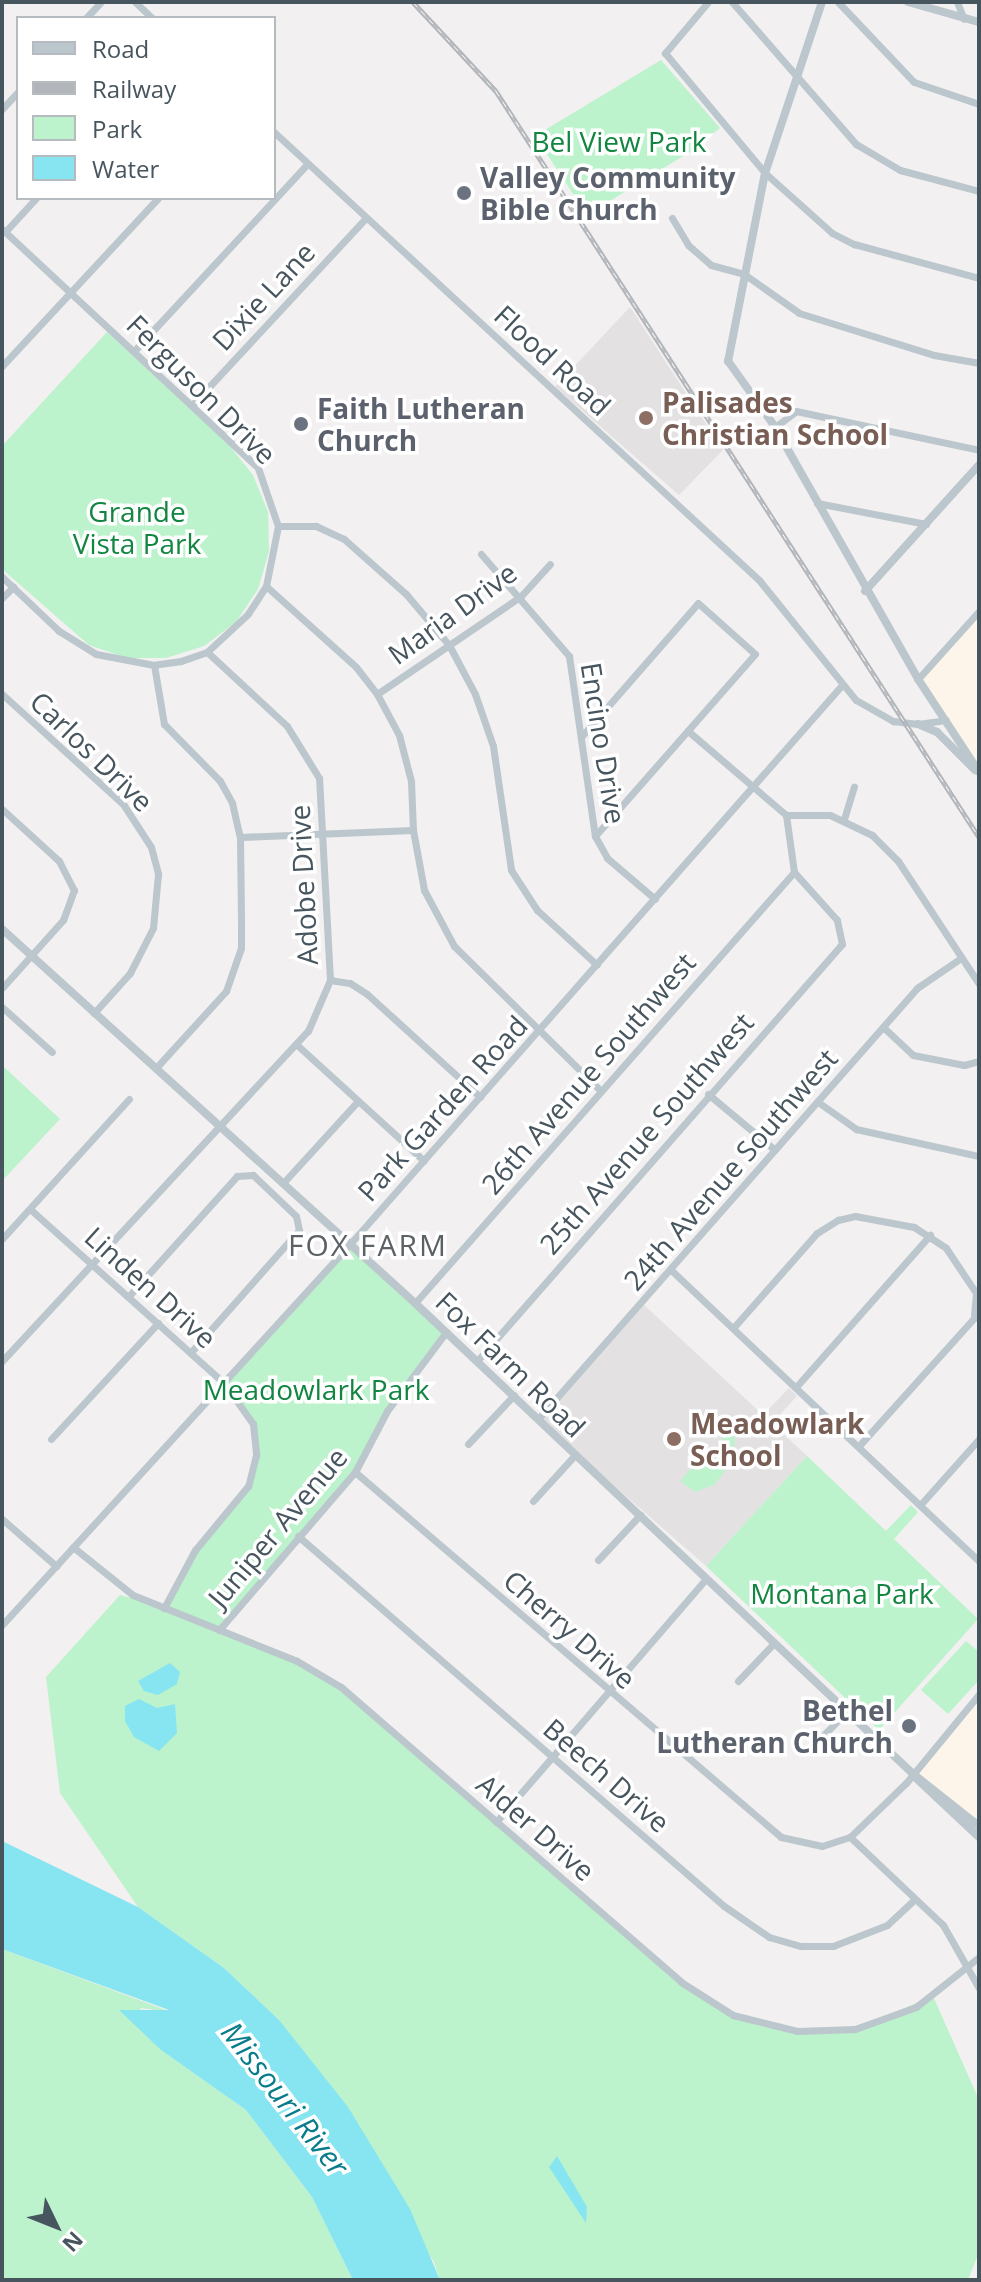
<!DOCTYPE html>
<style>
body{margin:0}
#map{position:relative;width:981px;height:2282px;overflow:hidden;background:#f2f0f0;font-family:"Open Sans",sans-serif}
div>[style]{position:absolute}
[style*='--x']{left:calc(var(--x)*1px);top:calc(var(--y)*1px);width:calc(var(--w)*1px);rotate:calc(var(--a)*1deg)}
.commercial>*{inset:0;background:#fdf5e9}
.education>*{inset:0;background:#e3e1e2}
.green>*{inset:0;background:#bcf2cc}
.water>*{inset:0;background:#87e5f1}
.minor>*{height:7px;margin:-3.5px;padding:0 3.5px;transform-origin:3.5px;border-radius:3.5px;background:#bbc6cd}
.tertiary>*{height:8px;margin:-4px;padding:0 4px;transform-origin:4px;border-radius:4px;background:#bbc6cd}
.rail>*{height:5px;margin-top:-2.5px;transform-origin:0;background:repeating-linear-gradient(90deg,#fff 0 6px,#b2b6ba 0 12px);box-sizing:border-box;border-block:2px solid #b2b6ba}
.dots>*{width:22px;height:22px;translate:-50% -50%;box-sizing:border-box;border:4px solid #fff;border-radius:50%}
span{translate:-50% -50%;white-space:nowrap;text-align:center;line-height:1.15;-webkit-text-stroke:7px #fff;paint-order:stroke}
.park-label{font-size:28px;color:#128541}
.worship-label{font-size:28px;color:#5b616d;font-weight:700}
.left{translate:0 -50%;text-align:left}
.right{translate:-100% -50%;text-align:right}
.street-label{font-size:28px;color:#47555e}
.education-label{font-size:28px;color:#785e54;font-weight:700}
.neighbourhood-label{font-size:30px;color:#5c6165;letter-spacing:2px}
.water-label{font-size:30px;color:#087c8a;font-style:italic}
.frame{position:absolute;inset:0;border:4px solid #47555e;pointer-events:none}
.legend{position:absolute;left:16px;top:16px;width:260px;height:184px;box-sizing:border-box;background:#fff;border:2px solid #b5bbbf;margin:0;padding:10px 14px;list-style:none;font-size:24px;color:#47555e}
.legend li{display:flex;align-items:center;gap:16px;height:40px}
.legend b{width:40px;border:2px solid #b5bbbf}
.north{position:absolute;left:16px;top:2186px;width:80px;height:80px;-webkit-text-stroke:6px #fff;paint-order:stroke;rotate:133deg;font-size:22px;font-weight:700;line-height:32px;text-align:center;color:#47555e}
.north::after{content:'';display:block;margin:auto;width:28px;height:36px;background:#47555e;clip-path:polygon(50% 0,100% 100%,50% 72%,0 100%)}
</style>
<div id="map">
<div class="commercial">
<i style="clip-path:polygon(979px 611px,979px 772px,918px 679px)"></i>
<i style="clip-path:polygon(979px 1694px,979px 1826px,912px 1773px)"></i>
</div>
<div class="education">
<i style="clip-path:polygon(630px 307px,723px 450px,679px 495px,555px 387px)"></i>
<i style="clip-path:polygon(642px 1303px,763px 1415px,789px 1388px,797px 1396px,772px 1423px,807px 1456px,706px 1566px,538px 1419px)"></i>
</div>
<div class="green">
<i style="clip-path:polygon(661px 60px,720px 128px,693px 150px,587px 215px,535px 136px)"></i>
<i style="clip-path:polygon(107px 332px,228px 444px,253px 475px,268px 512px,269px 551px,258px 589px,236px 622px,204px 646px,166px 658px,127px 658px,89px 645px,2px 569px,2px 446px)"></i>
<i style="clip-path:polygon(4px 1067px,60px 1119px,2px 1181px,2px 1068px)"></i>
<i style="clip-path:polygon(350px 1244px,446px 1332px,387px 1411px,366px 1456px,219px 1630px,319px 1672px,681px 1982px,732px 2015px,760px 2026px,825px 2034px,855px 2029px,933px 1996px,979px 2100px,979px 2252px,968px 2280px,440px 2280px,434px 2262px,279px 2020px,224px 1968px,138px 1907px,60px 1793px,46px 1677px,120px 1595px,165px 1608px,195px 1550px,248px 1486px,256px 1455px,253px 1424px,224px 1383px)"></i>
<i style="clip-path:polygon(726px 1428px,735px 1433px,734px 1450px,727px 1457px,719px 1450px)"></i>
<i style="clip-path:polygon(707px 1451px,723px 1459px,726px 1470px,714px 1485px,695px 1492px,680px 1481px)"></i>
<i style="clip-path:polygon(807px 1456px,886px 1531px,911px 1505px,918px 1512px,894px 1539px,978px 1619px,879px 1730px,706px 1566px)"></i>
<i style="clip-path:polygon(966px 1641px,979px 1652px,979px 1680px,948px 1714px,921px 1690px)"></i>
<i style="clip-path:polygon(2px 1949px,171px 2012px,140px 2008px,161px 2050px,246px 2110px,312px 2197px,353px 2280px,2px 2280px)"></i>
</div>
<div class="water">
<i style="clip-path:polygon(170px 1663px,180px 1672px,177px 1684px,158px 1695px,144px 1691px,138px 1681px)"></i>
<i style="clip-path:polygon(139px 1699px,157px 1708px,175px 1704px,177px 1733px,159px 1751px,134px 1737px,125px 1721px,125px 1706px)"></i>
<i style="clip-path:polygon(2px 1841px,138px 1907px,224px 1968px,279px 2020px,348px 2107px,410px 2209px,440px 2280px,353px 2280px,312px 2197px,246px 2110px,161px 2050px,119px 2010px,169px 2010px,2px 1949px)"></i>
<i style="clip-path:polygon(557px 2156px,587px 2207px,586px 2223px,549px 2167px)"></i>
</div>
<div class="minor">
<i style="--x:135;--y:2;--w:23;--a:43"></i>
<i style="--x:708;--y:2;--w:67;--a:130.1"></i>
<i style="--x:665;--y:53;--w:156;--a:50.2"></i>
<i style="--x:765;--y:173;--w:90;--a:41.8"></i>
<i style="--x:832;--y:233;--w:25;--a:27"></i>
<i style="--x:854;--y:244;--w:130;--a:15.2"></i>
<i style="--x:732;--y:2;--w:189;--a:48.9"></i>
<i style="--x:856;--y:144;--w:51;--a:30.6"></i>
<i style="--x:900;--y:170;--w:82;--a:14.9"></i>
<i style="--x:838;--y:2;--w:110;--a:46.5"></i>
<i style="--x:914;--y:82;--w:69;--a:18.7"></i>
<i style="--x:957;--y:2;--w:18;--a:68"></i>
<i style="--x:86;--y:18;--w:22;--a:-47"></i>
<i style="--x:2;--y:109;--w:23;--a:-47"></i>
<i style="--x:274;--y:132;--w:660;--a:42.73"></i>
<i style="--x:759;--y:580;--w:154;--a:51.1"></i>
<i style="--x:856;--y:700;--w:43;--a:29.6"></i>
<i style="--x:893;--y:721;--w:25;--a:7"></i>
<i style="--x:918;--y:724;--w:28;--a:-8"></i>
<i style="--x:672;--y:218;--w:31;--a:59"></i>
<i style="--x:688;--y:245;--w:30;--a:41"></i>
<i style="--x:711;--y:265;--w:34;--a:15"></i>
<i style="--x:744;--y:274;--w:67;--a:35.3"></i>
<i style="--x:799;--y:313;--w:141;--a:17.3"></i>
<i style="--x:934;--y:355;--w:46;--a:10.1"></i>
<i style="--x:2;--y:229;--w:350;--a:43"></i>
<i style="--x:258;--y:468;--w:61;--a:71"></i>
<i style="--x:278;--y:526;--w:61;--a:101.3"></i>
<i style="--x:266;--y:586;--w:33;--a:123"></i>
<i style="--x:248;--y:614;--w:56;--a:137.2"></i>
<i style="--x:207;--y:652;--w:28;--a:161"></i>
<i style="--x:181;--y:661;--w:27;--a:172"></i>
<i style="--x:154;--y:665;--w:59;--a:-169.3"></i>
<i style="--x:96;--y:654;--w:44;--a:-148.1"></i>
<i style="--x:59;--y:631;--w:79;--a:-136.5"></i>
<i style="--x:5;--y:232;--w:46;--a:-47.6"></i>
<i style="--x:135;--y:350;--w:253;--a:-47.2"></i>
<i style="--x:2;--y:366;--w:229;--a:-47.1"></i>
<i style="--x:193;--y:404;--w:254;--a:-47.1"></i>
<i style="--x:775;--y:427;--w:26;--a:-37"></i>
<i style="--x:796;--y:411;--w:187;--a:12"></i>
<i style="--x:817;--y:503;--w:111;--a:10.9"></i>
<i style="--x:278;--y:526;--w:38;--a:0"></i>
<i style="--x:316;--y:526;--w:31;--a:25"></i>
<i style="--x:344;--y:539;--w:83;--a:41.6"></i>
<i style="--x:406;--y:594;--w:67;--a:49.9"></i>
<i style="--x:449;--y:645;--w:55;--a:62"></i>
<i style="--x:475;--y:694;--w:55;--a:70.9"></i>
<i style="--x:493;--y:746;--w:125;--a:81.7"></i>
<i style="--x:511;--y:870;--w:48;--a:57"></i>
<i style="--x:537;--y:910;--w:81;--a:42.5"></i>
<i style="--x:481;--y:554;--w:135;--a:49.2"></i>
<i style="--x:569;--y:656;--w:182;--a:81.8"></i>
<i style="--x:595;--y:836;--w:25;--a:61"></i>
<i style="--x:607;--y:858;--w:63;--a:40.5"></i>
<i style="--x:266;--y:586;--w:121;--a:42"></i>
<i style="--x:356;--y:667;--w:34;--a:52"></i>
<i style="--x:377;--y:694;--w:47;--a:61.8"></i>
<i style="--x:399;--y:735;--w:48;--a:75.4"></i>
<i style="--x:411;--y:781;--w:49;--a:87.7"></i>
<i style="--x:413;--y:830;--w:61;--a:79.6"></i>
<i style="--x:424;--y:890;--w:64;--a:61.8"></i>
<i style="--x:454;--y:946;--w:206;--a:44.6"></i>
<i style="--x:2;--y:598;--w:16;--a:-45"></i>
<i style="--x:154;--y:665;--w:60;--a:80.4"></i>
<i style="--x:164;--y:724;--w:80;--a:45.5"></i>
<i style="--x:220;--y:781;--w:25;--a:61"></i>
<i style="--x:232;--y:803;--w:35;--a:77"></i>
<i style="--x:240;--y:837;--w:87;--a:89.3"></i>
<i style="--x:241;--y:924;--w:24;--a:90"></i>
<i style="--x:241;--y:948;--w:46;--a:109.2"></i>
<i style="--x:226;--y:991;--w:104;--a:132.3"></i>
<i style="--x:918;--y:679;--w:91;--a:-48.1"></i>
<i style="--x:2;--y:694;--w:164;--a:42.3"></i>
<i style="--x:123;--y:804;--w:51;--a:56.9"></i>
<i style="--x:151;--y:847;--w:28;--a:75"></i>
<i style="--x:158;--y:874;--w:54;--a:95.3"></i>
<i style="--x:153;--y:928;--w:51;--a:117.1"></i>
<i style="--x:130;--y:973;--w:54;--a:132"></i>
<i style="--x:377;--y:694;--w:174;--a:-34.2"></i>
<i style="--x:521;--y:596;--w:43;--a:-47.8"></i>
<i style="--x:688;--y:731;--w:129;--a:40.6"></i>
<i style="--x:786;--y:815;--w:44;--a:0"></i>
<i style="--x:830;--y:815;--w:47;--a:25.5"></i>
<i style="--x:872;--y:835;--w:37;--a:45"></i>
<i style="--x:898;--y:861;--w:147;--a:56.6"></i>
<i style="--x:582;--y:736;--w:176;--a:-48.9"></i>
<i style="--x:698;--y:603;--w:76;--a:41.8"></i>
<i style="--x:755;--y:654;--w:242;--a:131.3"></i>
<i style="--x:2;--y:809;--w:77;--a:42.4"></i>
<i style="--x:59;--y:861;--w:33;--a:63"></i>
<i style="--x:74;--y:890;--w:32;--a:110"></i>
<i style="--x:63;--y:920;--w:91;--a:131.9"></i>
<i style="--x:844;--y:819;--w:34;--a:-73"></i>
<i style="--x:240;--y:837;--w:173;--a:-2.3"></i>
<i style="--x:330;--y:980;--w:20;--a:9"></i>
<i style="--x:350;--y:983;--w:20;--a:33"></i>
<i style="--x:367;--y:994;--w:153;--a:42.3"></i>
<i style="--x:2;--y:1007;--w:67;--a:42"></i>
<i style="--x:883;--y:1027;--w:41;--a:43"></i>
<i style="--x:913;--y:1055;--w:52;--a:11.1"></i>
<i style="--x:964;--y:1065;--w:16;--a:-15"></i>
<i style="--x:296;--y:1044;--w:173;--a:42.4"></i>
<i style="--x:708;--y:1094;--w:87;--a:39.9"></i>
<i style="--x:818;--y:1102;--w:47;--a:35.4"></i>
<i style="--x:856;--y:1129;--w:126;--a:12.4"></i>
<i style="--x:283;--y:1183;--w:111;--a:-47.6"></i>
<i style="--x:30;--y:1209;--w:261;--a:41.9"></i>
<i style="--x:224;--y:1383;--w:50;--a:54.7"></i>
<i style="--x:253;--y:1424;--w:31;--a:84"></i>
<i style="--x:256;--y:1455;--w:32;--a:104"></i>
<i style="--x:248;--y:1486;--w:83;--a:129.6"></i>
<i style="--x:195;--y:1550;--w:66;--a:118.1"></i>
<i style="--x:2;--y:1239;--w:189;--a:-47.8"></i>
<i style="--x:671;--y:1270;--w:424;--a:43.4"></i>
<i style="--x:128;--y:1297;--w:163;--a:-48"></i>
<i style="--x:237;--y:1176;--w:16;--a:-4"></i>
<i style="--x:253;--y:1175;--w:59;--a:43.6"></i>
<i style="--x:296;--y:1216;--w:14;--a:78"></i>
<i style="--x:299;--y:1230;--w:163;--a:131.5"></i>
<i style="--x:415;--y:1303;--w:574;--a:-48.67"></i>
<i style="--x:734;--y:1327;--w:125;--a:-48.6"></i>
<i style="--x:817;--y:1233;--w:25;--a:-32"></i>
<i style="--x:838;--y:1220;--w:17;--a:-13"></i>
<i style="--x:855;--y:1216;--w:60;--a:10.6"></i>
<i style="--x:914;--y:1227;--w:38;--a:33"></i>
<i style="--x:946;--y:1248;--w:54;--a:56.3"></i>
<i style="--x:976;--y:1293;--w:25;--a:95"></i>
<i style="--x:974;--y:1318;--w:173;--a:132"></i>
<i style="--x:2;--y:1361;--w:450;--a:-47.2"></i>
<i style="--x:308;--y:1031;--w:56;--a:-66.7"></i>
<i style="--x:330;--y:980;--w:202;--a:-93.1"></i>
<i style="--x:319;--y:778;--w:61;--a:-121.6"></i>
<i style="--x:287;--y:726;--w:109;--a:-137.2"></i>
<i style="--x:477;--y:1361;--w:554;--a:-48.8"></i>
<i style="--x:842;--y:944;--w:25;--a:-102"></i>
<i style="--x:837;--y:920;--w:64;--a:-131.9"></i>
<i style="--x:794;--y:872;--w:58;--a:-98"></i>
<i style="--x:796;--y:1387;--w:203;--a:-48.6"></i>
<i style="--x:538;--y:1419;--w:574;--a:-48.67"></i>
<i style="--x:917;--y:988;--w:53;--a:-34.3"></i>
<i style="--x:51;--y:1439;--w:158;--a:-47.3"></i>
<i style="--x:468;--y:1444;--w:67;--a:-46.8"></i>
<i style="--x:355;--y:1472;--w:561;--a:40.59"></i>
<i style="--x:781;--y:1837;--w:42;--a:12.4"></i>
<i style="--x:822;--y:1846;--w:29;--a:-18"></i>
<i style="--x:850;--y:1837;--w:78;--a:-44"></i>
<i style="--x:906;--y:1783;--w:115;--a:-50.6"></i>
<i style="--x:533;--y:1501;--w:62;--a:-47.6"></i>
<i style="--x:921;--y:1504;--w:87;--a:-48.3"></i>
<i style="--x:2;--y:1519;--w:72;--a:41"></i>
<i style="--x:298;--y:1536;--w:564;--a:40.98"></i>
<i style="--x:724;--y:1906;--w:55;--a:34.6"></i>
<i style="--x:769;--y:1937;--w:33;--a:16"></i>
<i style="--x:801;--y:1946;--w:32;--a:0"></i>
<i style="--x:833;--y:1946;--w:58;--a:-21.3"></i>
<i style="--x:887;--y:1925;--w:38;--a:-43"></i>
<i style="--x:73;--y:1547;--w:77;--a:38.7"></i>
<i style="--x:133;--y:1595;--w:177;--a:21.9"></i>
<i style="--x:297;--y:1661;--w:51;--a:30.6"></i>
<i style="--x:341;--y:1687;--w:450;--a:40.9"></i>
<i style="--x:681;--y:1982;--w:62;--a:32.4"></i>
<i style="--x:733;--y:2015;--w:66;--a:14"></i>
<i style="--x:797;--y:2031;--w:58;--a:-2"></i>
<i style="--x:855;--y:2029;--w:65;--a:-19.8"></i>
<i style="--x:916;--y:2007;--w:80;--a:-38.4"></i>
<i style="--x:598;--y:1560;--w:62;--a:-47"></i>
<i style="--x:2;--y:1625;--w:516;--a:-47.59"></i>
<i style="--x:350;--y:1244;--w:745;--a:-48.65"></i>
<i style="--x:219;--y:1630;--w:208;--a:-49.3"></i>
<i style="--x:355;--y:1472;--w:69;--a:-62.3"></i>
<i style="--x:387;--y:1411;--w:99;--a:-53.2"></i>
<i style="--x:738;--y:1681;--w:52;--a:-46.5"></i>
<i style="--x:813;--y:1746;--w:49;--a:-45.8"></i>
<i style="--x:496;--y:1822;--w:321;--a:-49.2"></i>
<i style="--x:850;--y:1837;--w:128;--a:43.4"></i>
<i style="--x:943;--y:1925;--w:73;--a:60.3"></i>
</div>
<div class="tertiary">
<i style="--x:822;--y:2;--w:180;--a:108.4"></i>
<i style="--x:765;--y:173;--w:192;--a:101.1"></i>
<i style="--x:728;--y:361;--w:81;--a:54.5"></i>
<i style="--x:775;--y:427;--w:290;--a:60.4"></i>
<i style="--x:918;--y:679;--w:111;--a:56.7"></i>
<i style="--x:908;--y:2;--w:74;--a:15.7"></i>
<i style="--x:865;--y:591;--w:170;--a:-47.9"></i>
<i style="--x:918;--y:724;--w:21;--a:23"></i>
<i style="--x:937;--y:732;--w:54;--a:45"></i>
<i style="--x:2;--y:929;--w:557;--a:42.16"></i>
<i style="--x:415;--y:1303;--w:684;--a:43.4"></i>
<i style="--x:912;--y:1773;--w:85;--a:38.3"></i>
<i style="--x:915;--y:1777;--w:88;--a:43.2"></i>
</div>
<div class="rail">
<i style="--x:413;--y:2;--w:122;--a:47"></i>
<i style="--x:496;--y:91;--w:889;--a:57.08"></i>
</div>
<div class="dots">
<i style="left:464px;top:193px;background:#6b7280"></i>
<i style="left:646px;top:418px;background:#8d6e63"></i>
<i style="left:301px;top:424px;background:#6b7280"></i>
<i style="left:674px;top:1439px;background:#8d6e63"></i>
<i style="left:909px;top:1726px;background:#6b7280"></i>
</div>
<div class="park-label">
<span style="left:619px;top:141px">Bel View Park</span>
<span style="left:137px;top:527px">Grande<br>Vista Park</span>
<span style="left:316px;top:1389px">Meadowlark Park</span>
<span style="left:842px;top:1593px">Montana Park</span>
</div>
<div class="worship-label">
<span class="left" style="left:480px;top:193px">Valley Community<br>Bible Church</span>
<span class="left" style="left:317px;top:424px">Faith Lutheran<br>Church</span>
<span class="right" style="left:893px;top:1726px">Bethel<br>Lutheran Church</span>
</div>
<div class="street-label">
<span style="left:263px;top:296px;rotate:-47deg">Dixie Lane</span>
<span style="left:553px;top:360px;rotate:43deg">Flood Road</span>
<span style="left:202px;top:389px;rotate:45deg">Ferguson Drive</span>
<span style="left:452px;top:613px;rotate:-36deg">Maria Drive</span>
<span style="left:604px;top:743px;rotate:81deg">Encino Drive</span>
<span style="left:92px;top:751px;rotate:44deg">Carlos Drive</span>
<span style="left:303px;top:885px;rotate:-93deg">Adobe Drive</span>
<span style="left:588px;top:1073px;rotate:-49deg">26th Avenue Southwest</span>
<span style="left:442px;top:1108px;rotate:-48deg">Park Garden Road</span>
<span style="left:646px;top:1133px;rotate:-49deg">25th Avenue Southwest</span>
<span style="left:730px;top:1169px;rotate:-49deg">24th Avenue Southwest</span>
<span style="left:151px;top:1287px;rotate:42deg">Linden Drive</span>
<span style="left:511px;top:1364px;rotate:44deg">Fox Farm Road</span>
<span style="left:277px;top:1527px;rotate:-50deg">Juniper Avenue</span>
<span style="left:570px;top:1629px;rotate:41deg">Cherry Drive</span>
<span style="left:607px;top:1775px;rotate:41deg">Beech Drive</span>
<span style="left:536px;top:1827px;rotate:41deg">Alder Drive</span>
</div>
<div class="education-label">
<span class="left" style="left:662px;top:418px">Palisades<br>Christian School</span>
<span class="left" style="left:690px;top:1439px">Meadowlark<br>School</span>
</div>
<div class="neighbourhood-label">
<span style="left:368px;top:1245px">FOX FARM</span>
</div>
<div class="water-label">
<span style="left:285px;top:2099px;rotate:52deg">Missouri River</span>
</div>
<div class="frame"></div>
<ul class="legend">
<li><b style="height:10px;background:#bbc6cd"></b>Road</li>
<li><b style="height:10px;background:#b2b6ba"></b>Railway</li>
<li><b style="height:22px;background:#bcf2cc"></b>Park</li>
<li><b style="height:22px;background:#87e5f1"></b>Water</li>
</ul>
<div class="north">N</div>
</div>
